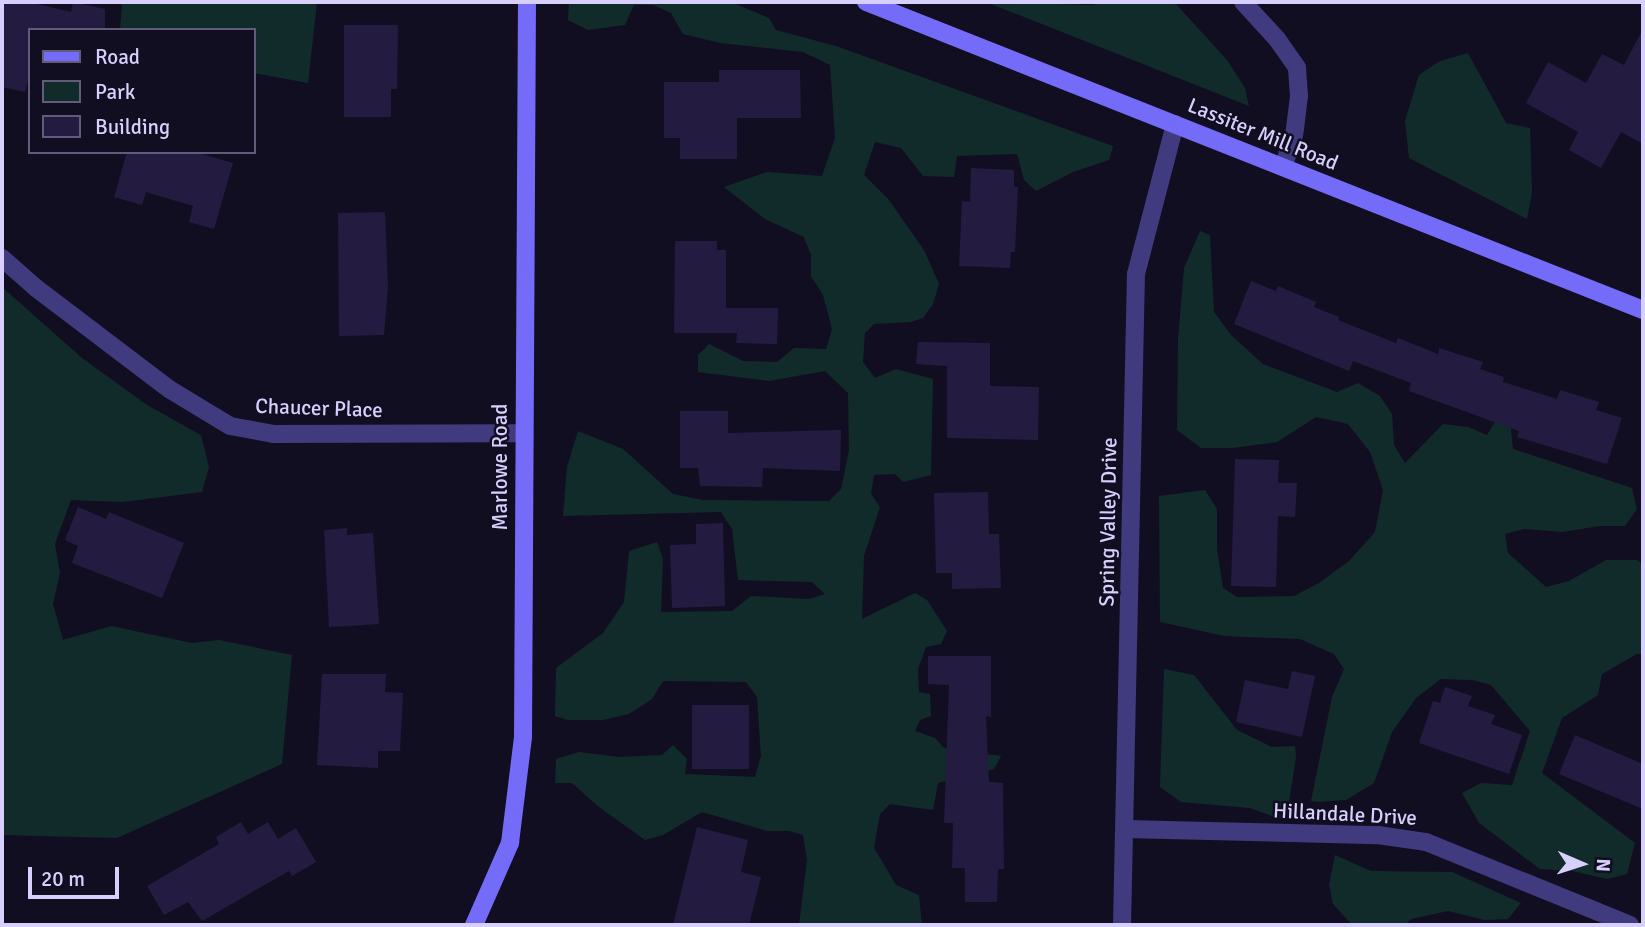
<!DOCTYPE html>
<style>
body{margin:0}
#map{position:relative;width:1645px;height:927px;overflow:hidden;background:#120e21;font-family:Signika,sans-serif}
div>[style]{position:absolute}
[style*='--x']{left:calc(var(--x)*1px);top:calc(var(--y)*1px);width:calc(var(--w)*1px);rotate:calc(var(--a)*1deg)}
.green>*{inset:0;background:#112b2b}
.building>*{inset:0;background:#241b41}
.street>*{height:18px;margin:-9px;padding:0 9px;transform-origin:9px;border-radius:9px;background:#403b7e}
.secondary>*{height:18px;margin:-9px;padding:0 9px;transform-origin:9px;border-radius:9px;background:#756bf9}
span{translate:-50% -50%;white-space:nowrap;text-align:center;line-height:1.15;-webkit-text-stroke:5px #120e21;paint-order:stroke}
.street-label{font-size:21px;color:#d7d0fd}
.frame{position:absolute;inset:0;border:4px solid #d7d0fd;pointer-events:none}
.legend{position:absolute;left:28px;top:28px;width:228px;height:126px;box-sizing:border-box;background:#120e21;border:2px solid #615c79;margin:0;padding:9px 12px;list-style:none;font-size:21px;color:#d7d0fd}
.legend li{display:flex;align-items:center;gap:14px;height:35px}
.legend b{width:35px;border:2px solid #615c79}
.north{position:absolute;left:1547px;top:829px;width:70px;height:70px;-webkit-text-stroke:5px #120e21;paint-order:stroke;rotate:93deg;font-size:19px;font-weight:700;line-height:28px;text-align:center;color:#d7d0fd}
.north::after{content:'';display:block;margin:auto;width:24px;height:32px;background:#d7d0fd;clip-path:polygon(50% 0,100% 100%,50% 72%,0 100%)}
.scale{position:absolute;left:28px;top:867px;width:91px;height:32px;box-sizing:border-box;border:4px solid #d7d0fd;border-top:0;padding-left:9px;font-size:21px;line-height:24px;white-space:nowrap;color:#d7d0fd;-webkit-text-stroke:5px #120e21;paint-order:stroke}
</style>
<div id="map">
<div class="green">
<i style="clip-path:polygon(111px 2px,317px 2px,308px 83px,254px 73px,254px 30px,120px 30px,122px 5px)"></i>
<i style="clip-path:polygon(569px 2px,731px 2px,769px 18px,776px 30px,836px 46px,1113px 146px,1109px 160px,1073px 172px,1036px 191px,1024px 180px,1017px 154px,957px 156px,954px 177px,923px 176px,901px 148px,875px 142px,864px 175px,889px 200px,924px 250px,939px 284px,933px 304px,923px 318px,911px 322px,874px 324px,865px 333px,863px 362px,875px 378px,896px 369px,933px 379px,931px 475px,903px 482px,895px 474px,874px 475px,871px 494px,880px 507px,864px 556px,862px 619px,915px 593px,927px 600px,947px 631px,941px 644px,926px 647px,918px 669px,919px 692px,930px 694px,931px 716px,920px 720px,915px 731px,935px 738px,944px 748px,1001px 756px,994px 769px,938px 783px,933px 810px,890px 804px,880px 814px,874px 848px,896px 885px,919px 895px,922px 925px,799px 925px,807px 860px,803px 835px,789px 831px,767px 831px,702px 812px,663px 835px,645px 840px,599px 807px,572px 783px,555px 783px,556px 759px,579px 752px,619px 757px,662px 755px,673px 745px,687px 759px,685px 774px,755px 777px,761px 756px,757px 697px,746px 682px,663px 681px,652px 699px,629px 714px,603px 720px,568px 720px,555px 716px,556px 668px,603px 633px,624px 602px,629px 551px,657px 542px,663px 559px,661px 612px,732px 611px,751px 596px,809px 599px,825px 594px,812px 582px,738px 580px,732px 529px,721px 512px,563px 516px,567px 467px,578px 431px,623px 449px,673px 494px,703px 500px,829px 501px,841px 489px,849px 450px,848px 393px,825px 371px,769px 381px,698px 372px,698px 355px,709px 344px,743px 361px,777px 362px,794px 348px,826px 349px,832px 329px,823px 295px,811px 276px,811px 255px,804px 237px,765px 219px,724px 187px,767px 172px,822px 176px,835px 138px,830px 65px,803px 52px,720px 43px,683px 34px,671px 13px,653px 5px,634px 5px,625px 25px,588px 30px,568px 20px)"></i>
<i style="clip-path:polygon(986px 2px,1092px 5px,1104px 2px,1174px 2px,1227px 60px,1245px 88px,1249px 106px)"></i>
<i style="clip-path:polygon(1468px 53px,1506px 123px,1530px 128px,1532px 193px,1527px 219px,1409px 158px,1405px 121px,1419px 75px,1440px 61px)"></i>
<i style="clip-path:polygon(1200px 231px,1210px 235px,1214px 312px,1232px 336px,1263px 364px,1337px 392px,1358px 383px,1380px 396px,1392px 414px,1394px 445px,1405px 463px,1443px 424px,1468px 427px,1487px 435px,1508px 401px,1513px 449px,1632px 488px,1637px 509px,1625px 526px,1600px 526px,1562px 532px,1524px 529px,1505px 534px,1508px 553px,1546px 587px,1569px 581px,1606px 560px,1637px 560px,1643px 565px,1643px 654px,1637px 654px,1602px 674px,1598px 695px,1562px 718px,1542px 773px,1635px 843px,1627px 874px,1607px 879px,1572px 871px,1540px 869px,1479px 823px,1462px 793px,1481px 783px,1512px 785px,1530px 731px,1491px 685px,1472px 680px,1441px 679px,1416px 698px,1392px 732px,1374px 783px,1346px 800px,1317px 802px,1311px 801px,1332px 697px,1344px 669px,1334px 654px,1300px 639px,1224px 636px,1160px 622px,1159px 496px,1205px 490px,1217px 509px,1217px 549px,1223px 588px,1237px 597px,1294px 596px,1319px 583px,1349px 561px,1375px 532px,1383px 490px,1370px 452px,1348px 424px,1316px 417px,1277px 442px,1232px 448px,1201px 448px,1177px 430px,1178px 339px,1184px 268px)"></i>
<i style="clip-path:polygon(2px 287px,82px 358px,147px 405px,201px 435px,209px 467px,202px 492px,123px 502px,71px 500px,55px 544px,60px 573px,53px 604px,63px 640px,111px 626px,192px 643px,219px 640px,292px 655px,282px 764px,117px 838px,2px 835px)"></i>
<i style="clip-path:polygon(1164px 669px,1194px 675px,1237px 730px,1272px 747px,1295px 746px,1296px 757px,1286px 821px,1250px 808px,1181px 802px,1160px 787px)"></i>
<i style="clip-path:polygon(1335px 855px,1371px 871px,1452px 872px,1521px 903px,1508px 919px,1485px 920px,1448px 911px,1411px 919px,1405px 925px,1352px 925px,1333px 904px,1329px 885px)"></i>
</div>
<div class="building">
<i style="clip-path:polygon(5px 2px,29px 2px,71px 12px,73px 2px,105px 9px,105px 30px,30px 30px,30px 73px,25px 92px,2px 87px,2px 15px)"></i>
<i style="clip-path:polygon(344px 25px,398px 25px,397px 89px,391px 89px,391px 117px,344px 117px)"></i>
<i style="clip-path:polygon(1643px 29px,1643px 144px,1621px 132px,1601px 168px,1569px 150px,1578px 132px,1526px 103px,1548px 62px,1586px 83px,1602px 54px,1624px 65px)"></i>
<i style="clip-path:polygon(719px 70px,800px 70px,801px 118px,737px 118px,737px 159px,680px 159px,680px 138px,664px 138px,664px 82px,719px 82px)"></i>
<i style="clip-path:polygon(127px 152px,195px 152px,233px 163px,214px 229px,189px 222px,193px 206px,146px 192px,142px 205px,114px 197px)"></i>
<i style="clip-path:polygon(971px 168px,1014px 170px,1014px 187px,1018px 187px,1015px 252px,1011px 252px,1010px 268px,959px 266px,962px 201px,970px 202px)"></i>
<i style="clip-path:polygon(385px 212px,388px 287px,384px 335px,339px 336px,338px 213px)"></i>
<i style="clip-path:polygon(675px 241px,717px 241px,717px 250px,726px 250px,726px 308px,778px 308px,777px 344px,736px 343px,737px 333px,674px 333px)"></i>
<i style="clip-path:polygon(1251px 281px,1276px 291px,1278px 286px,1316px 302px,1314px 307px,1339px 317px,1338px 320px,1396px 343px,1398px 338px,1438px 354px,1439px 348px,1483px 362px,1480px 369px,1504px 377px,1503px 382px,1557px 399px,1560px 390px,1599px 402px,1596px 410px,1622px 418px,1607px 464px,1517px 437px,1519px 431px,1409px 391px,1411px 383px,1353px 361px,1349px 371px,1234px 324px)"></i>
<i style="clip-path:polygon(918px 342px,990px 343px,990px 386px,1039px 387px,1038px 440px,947px 438px,947px 366px,916px 364px)"></i>
<i style="clip-path:polygon(680px 411px,728px 411px,728px 433px,841px 430px,840px 471px,763px 468px,762px 487px,700px 486px,698px 468px,680px 468px)"></i>
<i style="clip-path:polygon(1235px 459px,1279px 460px,1278px 483px,1297px 483px,1295px 517px,1278px 516px,1276px 587px,1231px 586px)"></i>
<i style="clip-path:polygon(988px 492px,989px 534px,999px 534px,1001px 588px,952px 589px,952px 573px,936px 573px,934px 493px)"></i>
<i style="clip-path:polygon(78px 507px,106px 519px,109px 512px,184px 543px,162px 598px,72px 563px,78px 546px,65px 540px)"></i>
<i style="clip-path:polygon(723px 523px,725px 606px,672px 608px,670px 545px,696px 544px,696px 524px)"></i>
<i style="clip-path:polygon(347px 528px,347px 535px,373px 533px,379px 624px,329px 627px,324px 530px)"></i>
<i style="clip-path:polygon(928px 656px,991px 656px,991px 717px,986px 716px,989px 782px,1003px 783px,1004px 869px,998px 869px,997px 902px,965px 902px,965px 868px,952px 868px,953px 823px,944px 823px,949px 685px,928px 684px)"></i>
<i style="clip-path:polygon(1292px 671px,1315px 676px,1302px 737px,1236px 722px,1245px 680px,1288px 689px)"></i>
<i style="clip-path:polygon(322px 674px,386px 674px,385px 692px,403px 693px,400px 751px,378px 751px,378px 768px,317px 765px)"></i>
<i style="clip-path:polygon(1445px 687px,1472px 696px,1468px 706px,1495px 715px,1491px 724px,1522px 735px,1509px 774px,1419px 743px,1433px 701px,1440px 703px)"></i>
<i style="clip-path:polygon(692px 705px,749px 705px,749px 769px,692px 769px)"></i>
<i style="clip-path:polygon(1575px 735px,1643px 764px,1643px 809px,1559px 774px)"></i>
<i style="clip-path:polygon(241px 822px,248px 834px,268px 822px,278px 839px,296px 828px,316px 862px,292px 876px,289px 871px,202px 921px,188px 902px,164px 915px,147px 886px,219px 844px,216px 837px)"></i>
<i style="clip-path:polygon(697px 827px,748px 840px,741px 872px,761px 877px,749px 925px,673px 925px)"></i>
</div>
<div class="street">
<i style="--x:1243;--y:2;--w:50;--a:47.4"></i>
<i style="--x:1277;--y:39;--w:35;--a:55"></i>
<i style="--x:1297;--y:68;--w:28;--a:86"></i>
<i style="--x:1299;--y:96;--w:38;--a:97"></i>
<i style="--x:1294;--y:134;--w:35;--a:108"></i>
<i style="--x:2;--y:258;--w:45;--a:41.4"></i>
<i style="--x:36;--y:288;--w:167;--a:37.2"></i>
<i style="--x:169;--y:389;--w:71;--a:31.2"></i>
<i style="--x:230;--y:426;--w:45;--a:10.3"></i>
<i style="--x:274;--y:434;--w:249;--a:-0.2"></i>
<i style="--x:1125;--y:829;--w:253;--a:1.4"></i>
<i style="--x:1378;--y:835;--w:49;--a:8.3"></i>
<i style="--x:1426;--y:842;--w:220;--a:22.1"></i>
<i style="--x:1122;--y:925;--w:651;--a:-88.77"></i>
<i style="--x:1136;--y:274;--w:155;--a:-75.4"></i>
</div>
<div class="secondary">
<i style="--x:866;--y:2;--w:836;--a:21.62"></i>
<i style="--x:474;--y:925;--w:90;--a:-66.3"></i>
<i style="--x:510;--y:843;--w:107;--a:-83"></i>
<i style="--x:523;--y:737;--w:735;--a:-89.69"></i>
</div>
<div class="street-label">
<span style="left:1263px;top:134px;rotate:22deg">Lassiter Mill Road</span>
<span style="left:319px;top:408px;rotate:2deg">Chaucer Place</span>
<span style="left:500px;top:467px;rotate:-90deg">Marlowe Road</span>
<span style="left:1108px;top:522px;rotate:-89deg">Spring Valley Drive</span>
<span style="left:1345px;top:814px;rotate:3deg">Hillandale Drive</span>
</div>
<div class="frame"></div>
<ul class="legend">
<li><b style="height:9px;background:#756bf9"></b>Road</li>
<li><b style="height:19px;background:#112b2b"></b>Park</li>
<li><b style="height:19px;background:#241b41"></b>Building</li>
</ul>
<div class="north">N</div>
<div class="scale">20 m</div>
</div>
